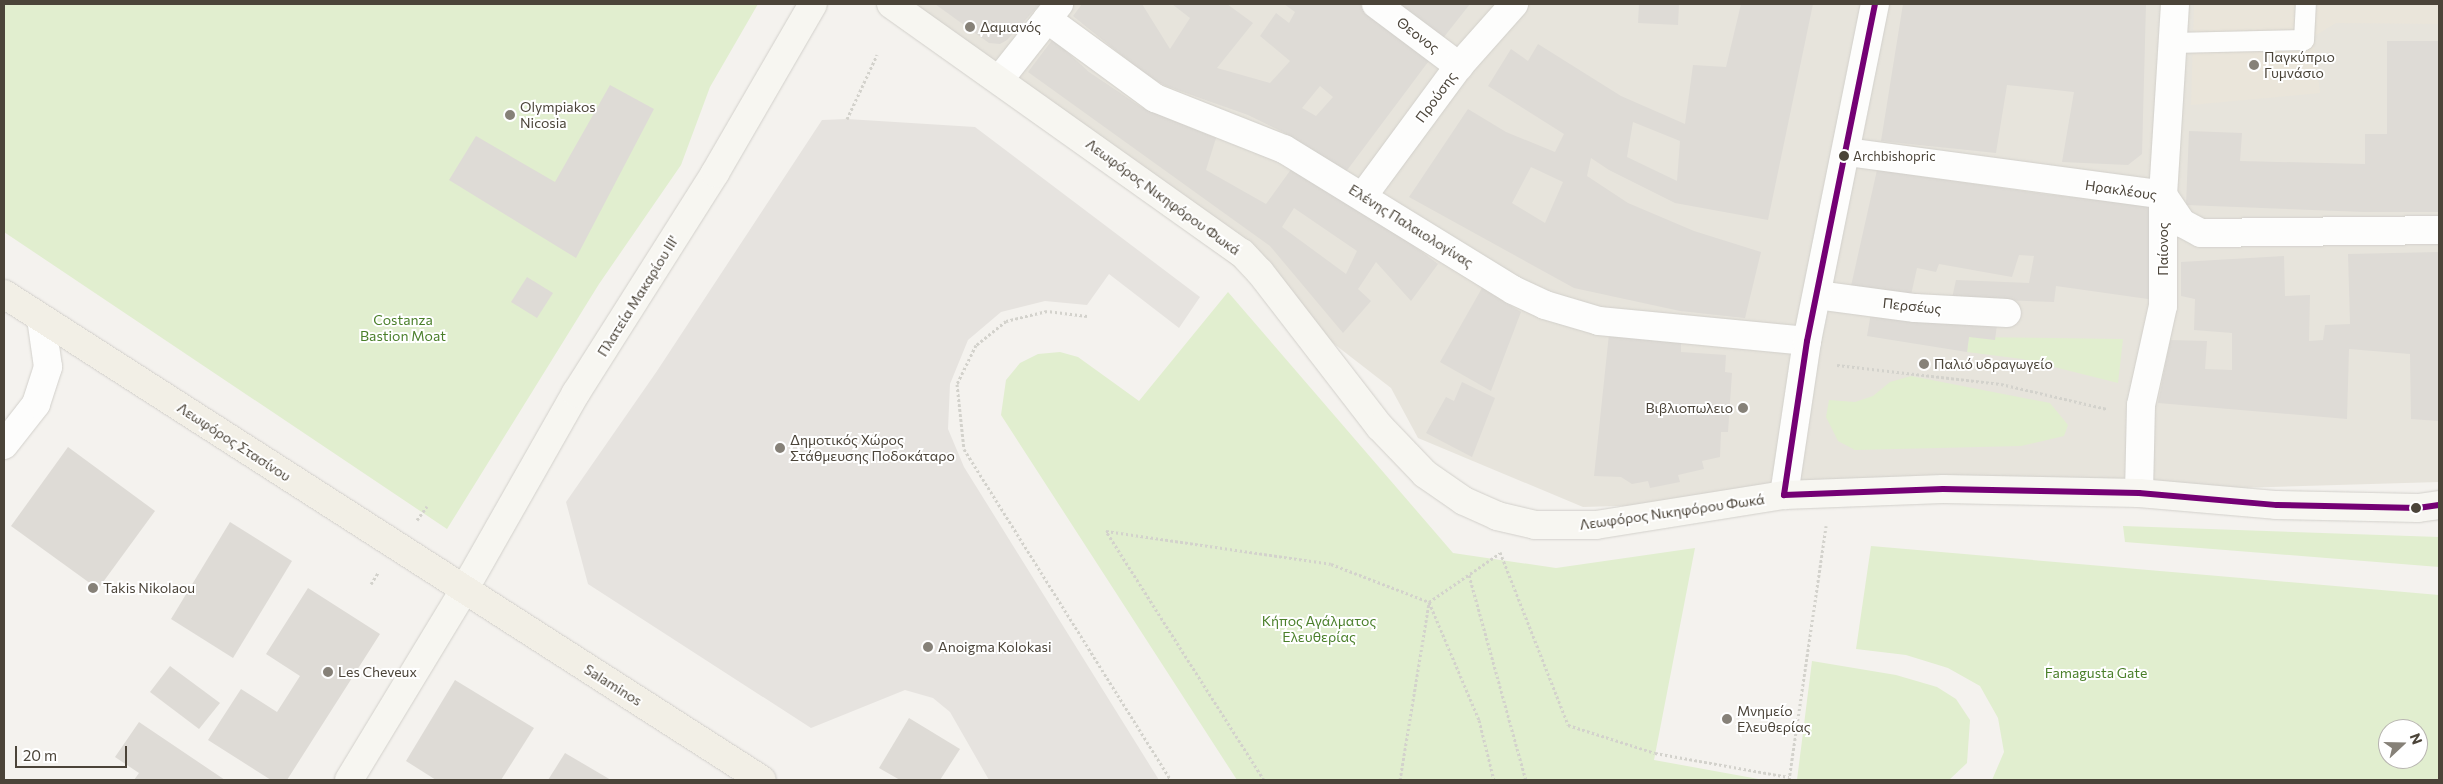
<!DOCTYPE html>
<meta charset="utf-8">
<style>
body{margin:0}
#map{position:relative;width:2443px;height:784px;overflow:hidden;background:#f4f2ee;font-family:Commissioner,sans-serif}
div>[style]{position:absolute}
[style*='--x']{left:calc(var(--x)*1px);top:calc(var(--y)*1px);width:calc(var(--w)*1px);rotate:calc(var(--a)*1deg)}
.residential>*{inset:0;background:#e7e4dc}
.education>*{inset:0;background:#eae5da}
.green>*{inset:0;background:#e1eecf}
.parking>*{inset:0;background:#e6e3df}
.building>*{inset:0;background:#dedbd6}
.path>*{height:3px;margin-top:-1.5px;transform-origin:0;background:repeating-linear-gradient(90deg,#d3d2cc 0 2.5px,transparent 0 5px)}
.roads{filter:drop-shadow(0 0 1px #d2d0cb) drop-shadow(0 0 1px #d2d0cb)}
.lane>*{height:20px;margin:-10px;padding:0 10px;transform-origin:10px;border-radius:10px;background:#fdfdfc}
.street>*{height:28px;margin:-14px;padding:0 14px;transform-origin:14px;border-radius:14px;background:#fdfdfc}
.secondary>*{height:28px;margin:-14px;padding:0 14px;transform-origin:14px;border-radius:14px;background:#f7f6f1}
.primary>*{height:28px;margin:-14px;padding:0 14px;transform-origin:14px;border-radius:14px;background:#f2efe6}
.bus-1>*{height:6px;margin:-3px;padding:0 3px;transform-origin:3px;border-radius:3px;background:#740074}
.dots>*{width:14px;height:14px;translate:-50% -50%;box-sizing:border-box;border:2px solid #fff;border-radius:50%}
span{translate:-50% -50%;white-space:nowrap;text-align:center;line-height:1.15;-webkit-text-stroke:4px #fff;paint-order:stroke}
.bus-label{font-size:13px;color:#4b4439}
.left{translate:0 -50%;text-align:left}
.poi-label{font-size:14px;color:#4b4439}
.right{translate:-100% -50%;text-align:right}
.street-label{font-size:14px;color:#4b4439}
.park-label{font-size:14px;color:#4a7f2a}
.frame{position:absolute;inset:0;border:5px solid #4b4439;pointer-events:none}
.north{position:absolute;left:2378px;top:719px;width:50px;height:50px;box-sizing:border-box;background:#fff;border:1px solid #b7b4b0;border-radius:50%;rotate:69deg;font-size:14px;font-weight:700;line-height:20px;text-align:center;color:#4b4439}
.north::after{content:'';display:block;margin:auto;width:18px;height:22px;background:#868178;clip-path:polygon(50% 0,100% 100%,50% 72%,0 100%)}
.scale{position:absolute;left:15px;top:746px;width:112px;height:22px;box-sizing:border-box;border:2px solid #4b4439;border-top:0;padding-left:6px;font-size:15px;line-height:18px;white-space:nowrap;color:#4b4439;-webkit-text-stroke:4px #fff;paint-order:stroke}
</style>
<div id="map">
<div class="residential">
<i style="clip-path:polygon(896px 4px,2439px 4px,2439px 482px,1583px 507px,1418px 438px,1391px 388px)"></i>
</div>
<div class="education">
<i style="clip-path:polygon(2194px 4px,2439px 4px,2439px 24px,2336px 23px,2313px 37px,2320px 93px,2191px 105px)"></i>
</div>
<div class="green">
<i style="clip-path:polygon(4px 4px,758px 4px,710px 87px,681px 165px,599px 284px,447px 529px,4px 232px)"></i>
<i style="clip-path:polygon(1228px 292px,1453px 553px,1556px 568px,1695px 548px,1654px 760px,1764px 780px,1237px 780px,1001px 415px,1006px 380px,1020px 363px,1038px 354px,1060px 352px,1078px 357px,1139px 401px)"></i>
<i style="clip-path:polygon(1969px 337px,2123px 339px,2118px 383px,2022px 359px,1967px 352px)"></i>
<i style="clip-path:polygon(1911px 376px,2050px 403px,2068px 425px,2064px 436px,2021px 446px,1855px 450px,1838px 441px,1826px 417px,1829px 400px,1855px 402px,1873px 396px,1890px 382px)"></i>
<i style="clip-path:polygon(2123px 526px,2439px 537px,2439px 567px,2125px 542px)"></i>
<i style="clip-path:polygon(evenodd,1871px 546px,2439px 595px,2439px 780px,1992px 780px,2004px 752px,1998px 718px,1980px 686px,1948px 668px,1906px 655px,1856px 649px,1871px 546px,2388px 729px,2418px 729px,2418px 759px,2388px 759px,2388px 729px)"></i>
<i style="clip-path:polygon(1812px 661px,1896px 675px,1937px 687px,1956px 699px,1970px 720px,1967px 763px,1949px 780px,1797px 780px)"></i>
</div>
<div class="parking">
<i style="clip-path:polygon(847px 119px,975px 127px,1200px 297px,1179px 328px,1109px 274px,1087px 305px,1045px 301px,1001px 312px,968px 340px,950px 384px,948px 429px,964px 467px,1159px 780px,989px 780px,950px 712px,933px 698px,905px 690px,811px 728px,588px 584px,566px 502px,657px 371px,822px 120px)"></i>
</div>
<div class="building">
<i style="clip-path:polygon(935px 4px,1040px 4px,1007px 40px,1000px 44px,989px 43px)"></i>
<i style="clip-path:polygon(evenodd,1082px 4px,1142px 4px,1170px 49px,1190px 18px,1172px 4px,1227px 4px,1253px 23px,1217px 68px,1270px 83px,1290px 61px,1260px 36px,1276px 13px,1289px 23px,1295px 12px,1284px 4px,1360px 4px,1431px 58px,1345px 173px,1283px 132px,1248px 115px,1166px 86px,1146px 75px,1073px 16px,1082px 4px,1320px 86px,1333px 97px,1316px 116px,1302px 108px,1320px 86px)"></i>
<i style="clip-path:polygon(1390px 4px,1470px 4px,1440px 42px)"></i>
<i style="clip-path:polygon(1639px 4px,1679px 4px,1678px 25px,1638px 23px)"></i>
<i style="clip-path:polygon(evenodd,1741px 4px,1813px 4px,1768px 220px,1675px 203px,1609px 170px,1591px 158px,1587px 176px,1628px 203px,1694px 231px,1761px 252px,1745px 318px,1680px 311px,1574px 288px,1409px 197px,1468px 109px,1506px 132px,1555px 152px,1564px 134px,1488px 86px,1511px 49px,1528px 61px,1538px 44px,1621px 96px,1685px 124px,1693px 65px,1726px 67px,1741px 4px,1633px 122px,1680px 141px,1677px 181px,1627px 157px,1633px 122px,1741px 4px,1531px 167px,1563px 182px,1545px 223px,1512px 203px,1531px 167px)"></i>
<i style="clip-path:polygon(1903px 4px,2146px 4px,2142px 154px,2128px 165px,2062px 162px,2074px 92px,2007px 85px,1996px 153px,1881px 141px)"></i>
<i style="clip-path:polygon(evenodd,1053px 39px,1089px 72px,1141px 107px,1216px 138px,1206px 170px,1266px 204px,1292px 168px,1394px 231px,1438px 264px,1411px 301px,1376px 262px,1358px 289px,1371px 301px,1343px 333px,1270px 246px,1028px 72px,1053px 39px,1294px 208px,1357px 251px,1346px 274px,1282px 227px,1294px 208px)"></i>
<i style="clip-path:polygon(2387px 41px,2439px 41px,2439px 212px,2364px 212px,2186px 205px,2189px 131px,2242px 133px,2240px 161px,2365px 164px,2365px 134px,2387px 134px)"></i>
<i style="clip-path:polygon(610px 85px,654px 109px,576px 258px,449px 180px,476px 136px,555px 182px)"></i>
<i style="clip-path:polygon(1877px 170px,2044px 194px,2162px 207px,2155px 300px,2056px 286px,2054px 302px,1952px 298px,1956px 280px,2029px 283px,2034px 256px,2019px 255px,2012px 277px,1939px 264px,1936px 272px,1917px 268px,1911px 295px,1851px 286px)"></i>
<i style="clip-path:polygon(2439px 252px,2439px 421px,2411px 419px,2410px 354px,2349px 349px,2347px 419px,2158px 403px,2170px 340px,2207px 341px,2205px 369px,2232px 370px,2232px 333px,2194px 330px,2195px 299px,2181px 296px,2181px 262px,2284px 256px,2285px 296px,2310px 295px,2309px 341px,2323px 340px,2325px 325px,2350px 324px,2348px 254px)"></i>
<i style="clip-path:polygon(527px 277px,553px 293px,537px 318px,511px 302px)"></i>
<i style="clip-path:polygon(1482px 288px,1521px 312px,1491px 391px,1440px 362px)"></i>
<i style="clip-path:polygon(1871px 313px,1998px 317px,1995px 340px,1969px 337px,1967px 352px,1867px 336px)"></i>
<i style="clip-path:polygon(1609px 334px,1681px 341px,1681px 352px,1726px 355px,1725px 372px,1732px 373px,1728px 432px,1721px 432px,1720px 457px,1702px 461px,1704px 469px,1678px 475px,1680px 482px,1650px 488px,1648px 481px,1632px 484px,1621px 477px,1594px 476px)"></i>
<i style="clip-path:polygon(1462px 382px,1495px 398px,1472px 457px,1426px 433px,1446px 397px,1454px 401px)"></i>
<i style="clip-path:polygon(68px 447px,155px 511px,98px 589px,11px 526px)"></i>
<i style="clip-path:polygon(230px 522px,292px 561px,233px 658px,171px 619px)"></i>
<i style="clip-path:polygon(308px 588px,380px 634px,287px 780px,271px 780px,208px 740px,241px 689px,277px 712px,300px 676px,266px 654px)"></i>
<i style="clip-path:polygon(170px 666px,220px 703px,199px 729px,150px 692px)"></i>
<i style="clip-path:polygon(455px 680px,534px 728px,501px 780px,436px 780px,406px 761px)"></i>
<i style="clip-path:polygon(909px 718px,960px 749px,940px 780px,900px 780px,879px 768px)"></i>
<i style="clip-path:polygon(139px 722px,225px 780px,134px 780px,139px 773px,115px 757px)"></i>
<i style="clip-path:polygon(565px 753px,611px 780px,548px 780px)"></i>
</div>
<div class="path">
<i style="--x:847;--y:119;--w:71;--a:-64.9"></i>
<i style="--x:1087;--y:316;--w:40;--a:-172.9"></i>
<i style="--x:1047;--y:311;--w:42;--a:166.3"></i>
<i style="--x:1006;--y:321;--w:38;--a:141"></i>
<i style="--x:976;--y:345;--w:43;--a:116"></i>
<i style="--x:957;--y:384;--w:65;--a:83.9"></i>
<i style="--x:964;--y:449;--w:390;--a:58"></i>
<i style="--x:1837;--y:365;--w:165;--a:6.6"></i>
<i style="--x:2001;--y:384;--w:109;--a:13.3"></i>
<i style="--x:417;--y:520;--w:17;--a:-54"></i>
<i style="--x:1500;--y:552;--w:186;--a:68.5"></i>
<i style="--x:1568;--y:725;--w:91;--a:17.8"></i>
<i style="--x:1655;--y:753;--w:136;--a:10.2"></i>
<i style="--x:1469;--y:575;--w:213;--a:74.5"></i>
<i style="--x:371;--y:584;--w:13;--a:-58"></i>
<i style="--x:1264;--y:780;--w:295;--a:-122.4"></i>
<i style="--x:1106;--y:531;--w:227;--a:8.3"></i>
<i style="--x:1331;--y:564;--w:105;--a:21.2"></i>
<i style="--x:1429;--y:602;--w:128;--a:67"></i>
<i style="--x:1479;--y:720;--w:62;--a:76"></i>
<i style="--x:1400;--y:780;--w:180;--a:-80.7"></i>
<i style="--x:1429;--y:602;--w:86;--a:-34.6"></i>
<i style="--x:1789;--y:780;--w:257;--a:-81.7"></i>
</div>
<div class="roads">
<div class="lane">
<i style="--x:2173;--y:43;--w:131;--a:-1.3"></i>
<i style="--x:2304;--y:40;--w:36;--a:-87"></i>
</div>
<div class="street">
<i style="--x:1376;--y:4;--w:104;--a:36.8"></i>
<i style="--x:1047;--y:19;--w:134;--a:36.2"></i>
<i style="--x:1155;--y:98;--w:139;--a:21.6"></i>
<i style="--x:1284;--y:149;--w:269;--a:31.6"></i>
<i style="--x:1513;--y:290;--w:35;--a:25"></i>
<i style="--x:1545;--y:305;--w:56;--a:16.5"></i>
<i style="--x:1599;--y:321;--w:209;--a:5.5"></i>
<i style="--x:999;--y:80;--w:97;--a:-51.7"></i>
<i style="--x:1847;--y:152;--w:319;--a:7.7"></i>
<i style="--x:2163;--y:195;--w:34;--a:56"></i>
<i style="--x:2182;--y:223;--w:21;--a:28"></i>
<i style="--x:2201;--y:233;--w:238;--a:-0.7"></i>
<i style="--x:1363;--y:196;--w:162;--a:-53.6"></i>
<i style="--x:1459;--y:66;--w:83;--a:-48.4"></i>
<i style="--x:1817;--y:295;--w:99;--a:7.6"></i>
<i style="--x:1915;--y:308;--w:92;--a:3.1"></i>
<i style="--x:4;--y:445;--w:52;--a:-52"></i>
<i style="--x:36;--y:404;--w:39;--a:-72"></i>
<i style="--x:48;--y:367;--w:49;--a:-98.1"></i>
<i style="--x:2139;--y:493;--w:88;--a:-88.7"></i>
<i style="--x:2141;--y:405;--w:101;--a:-77.5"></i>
<i style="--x:2163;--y:306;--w:111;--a:-90"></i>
<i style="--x:2163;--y:195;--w:191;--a:-86.4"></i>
<i style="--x:1784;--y:495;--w:156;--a:-81.5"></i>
<i style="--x:1807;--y:341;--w:344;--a:-78.6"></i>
</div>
<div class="secondary">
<i style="--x:891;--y:4;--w:430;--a:35.4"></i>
<i style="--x:1242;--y:253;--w:26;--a:47"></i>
<i style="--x:1260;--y:272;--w:196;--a:52.3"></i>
<i style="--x:1380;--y:427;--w:65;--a:46.2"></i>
<i style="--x:1425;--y:474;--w:47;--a:34.7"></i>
<i style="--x:1464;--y:501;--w:36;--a:24"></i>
<i style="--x:1497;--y:516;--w:39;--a:13"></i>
<i style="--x:1535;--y:525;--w:61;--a:0"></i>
<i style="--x:1596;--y:525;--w:190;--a:-9.1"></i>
<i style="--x:1784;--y:495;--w:159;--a:-2.2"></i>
<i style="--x:1943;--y:489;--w:196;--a:1.2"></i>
<i style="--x:2139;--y:493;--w:139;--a:5"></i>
<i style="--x:2277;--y:505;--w:141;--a:1.2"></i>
<i style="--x:2418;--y:508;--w:21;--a:-8"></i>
<i style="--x:349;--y:780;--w:222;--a:-58.8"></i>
<i style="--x:464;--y:590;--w:227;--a:-60.4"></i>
<i style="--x:576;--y:393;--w:260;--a:-57.7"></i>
<i style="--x:715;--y:173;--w:195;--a:-59.9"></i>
</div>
<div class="primary">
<i style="--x:4;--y:294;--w:900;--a:32.67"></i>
</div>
</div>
<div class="bus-1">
<i style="--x:1875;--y:4;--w:344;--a:101.4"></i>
<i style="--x:1807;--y:341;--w:156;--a:98.5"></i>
<i style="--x:1784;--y:495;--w:159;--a:-2.2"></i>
<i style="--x:1943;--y:489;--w:196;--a:1.2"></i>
<i style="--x:2139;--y:493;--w:139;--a:5"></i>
<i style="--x:2277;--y:505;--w:141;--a:1.2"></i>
<i style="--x:2418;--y:508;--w:21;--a:-8"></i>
</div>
<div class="dots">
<i style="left:970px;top:27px;background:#868178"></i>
<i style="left:2254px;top:65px;background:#868178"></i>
<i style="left:510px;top:115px;background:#868178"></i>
<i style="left:1844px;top:156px;background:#4b4439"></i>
<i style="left:1924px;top:364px;background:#868178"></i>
<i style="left:1743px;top:408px;background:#868178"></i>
<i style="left:780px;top:448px;background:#868178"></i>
<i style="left:2416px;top:508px;background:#4b4439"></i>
<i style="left:93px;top:588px;background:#868178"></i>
<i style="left:928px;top:647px;background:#868178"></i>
<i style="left:328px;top:672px;background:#868178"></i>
<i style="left:1727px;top:719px;background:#868178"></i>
</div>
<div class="bus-label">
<span class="left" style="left:1853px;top:156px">Archbishopric</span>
</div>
<div class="poi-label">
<span class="left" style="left:980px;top:27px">Δαμιανός</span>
<span class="left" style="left:2264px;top:65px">Παγκύπριο<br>Γυμνάσιο</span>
<span class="left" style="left:520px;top:115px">Olympiakos<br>Nicosia</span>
<span class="left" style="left:1934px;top:364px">Παλιό υδραγωγείο</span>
<span class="right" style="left:1733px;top:408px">Βιβλιοπωλειο</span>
<span class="left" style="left:790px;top:448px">Δημοτικός Χώρος<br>Στάθμευσης Ποδοκάταρο</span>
<span class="left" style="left:103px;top:588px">Takis Nikolaou</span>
<span class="left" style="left:938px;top:647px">Anoigma Kolokasi</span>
<span class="left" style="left:338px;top:672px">Les Cheveux</span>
<span class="left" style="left:1737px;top:719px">Μνημείο<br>Ελευθερίας</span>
</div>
<div class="street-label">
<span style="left:1418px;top:35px;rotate:37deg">Θεονος</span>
<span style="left:1436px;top:97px;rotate:-54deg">Προύσης</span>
<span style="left:2121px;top:190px;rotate:8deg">Ηρακλέους</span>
<span style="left:1163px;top:197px;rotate:36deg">Λεωφόρος Νικηφόρου Φωκά</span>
<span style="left:1411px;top:226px;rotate:32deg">Ελένης Παλαιολογίνας</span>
<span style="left:2163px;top:249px;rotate:-90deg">Παίονος</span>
<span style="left:638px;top:296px;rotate:-58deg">Πλατεία Μακαρίου ΙΙΙ'</span>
<span style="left:1912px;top:306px;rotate:6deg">Περσέως</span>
<span style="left:234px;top:442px;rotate:33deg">Λεωφόρος Στασίνου</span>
<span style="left:1672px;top:512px;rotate:-8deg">Λεωφόρος Νικηφόρου Φωκά</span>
<span style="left:613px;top:685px;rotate:32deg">Salaminos</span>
</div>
<div class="park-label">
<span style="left:403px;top:328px">Costanza<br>Bastion Moat</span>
<span style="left:1319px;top:629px">Κήπος Αγάλματος<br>Ελευθερίας</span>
<span style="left:2096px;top:673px">Famagusta Gate</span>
</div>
<div class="frame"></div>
<div class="north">N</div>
<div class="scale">20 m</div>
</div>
